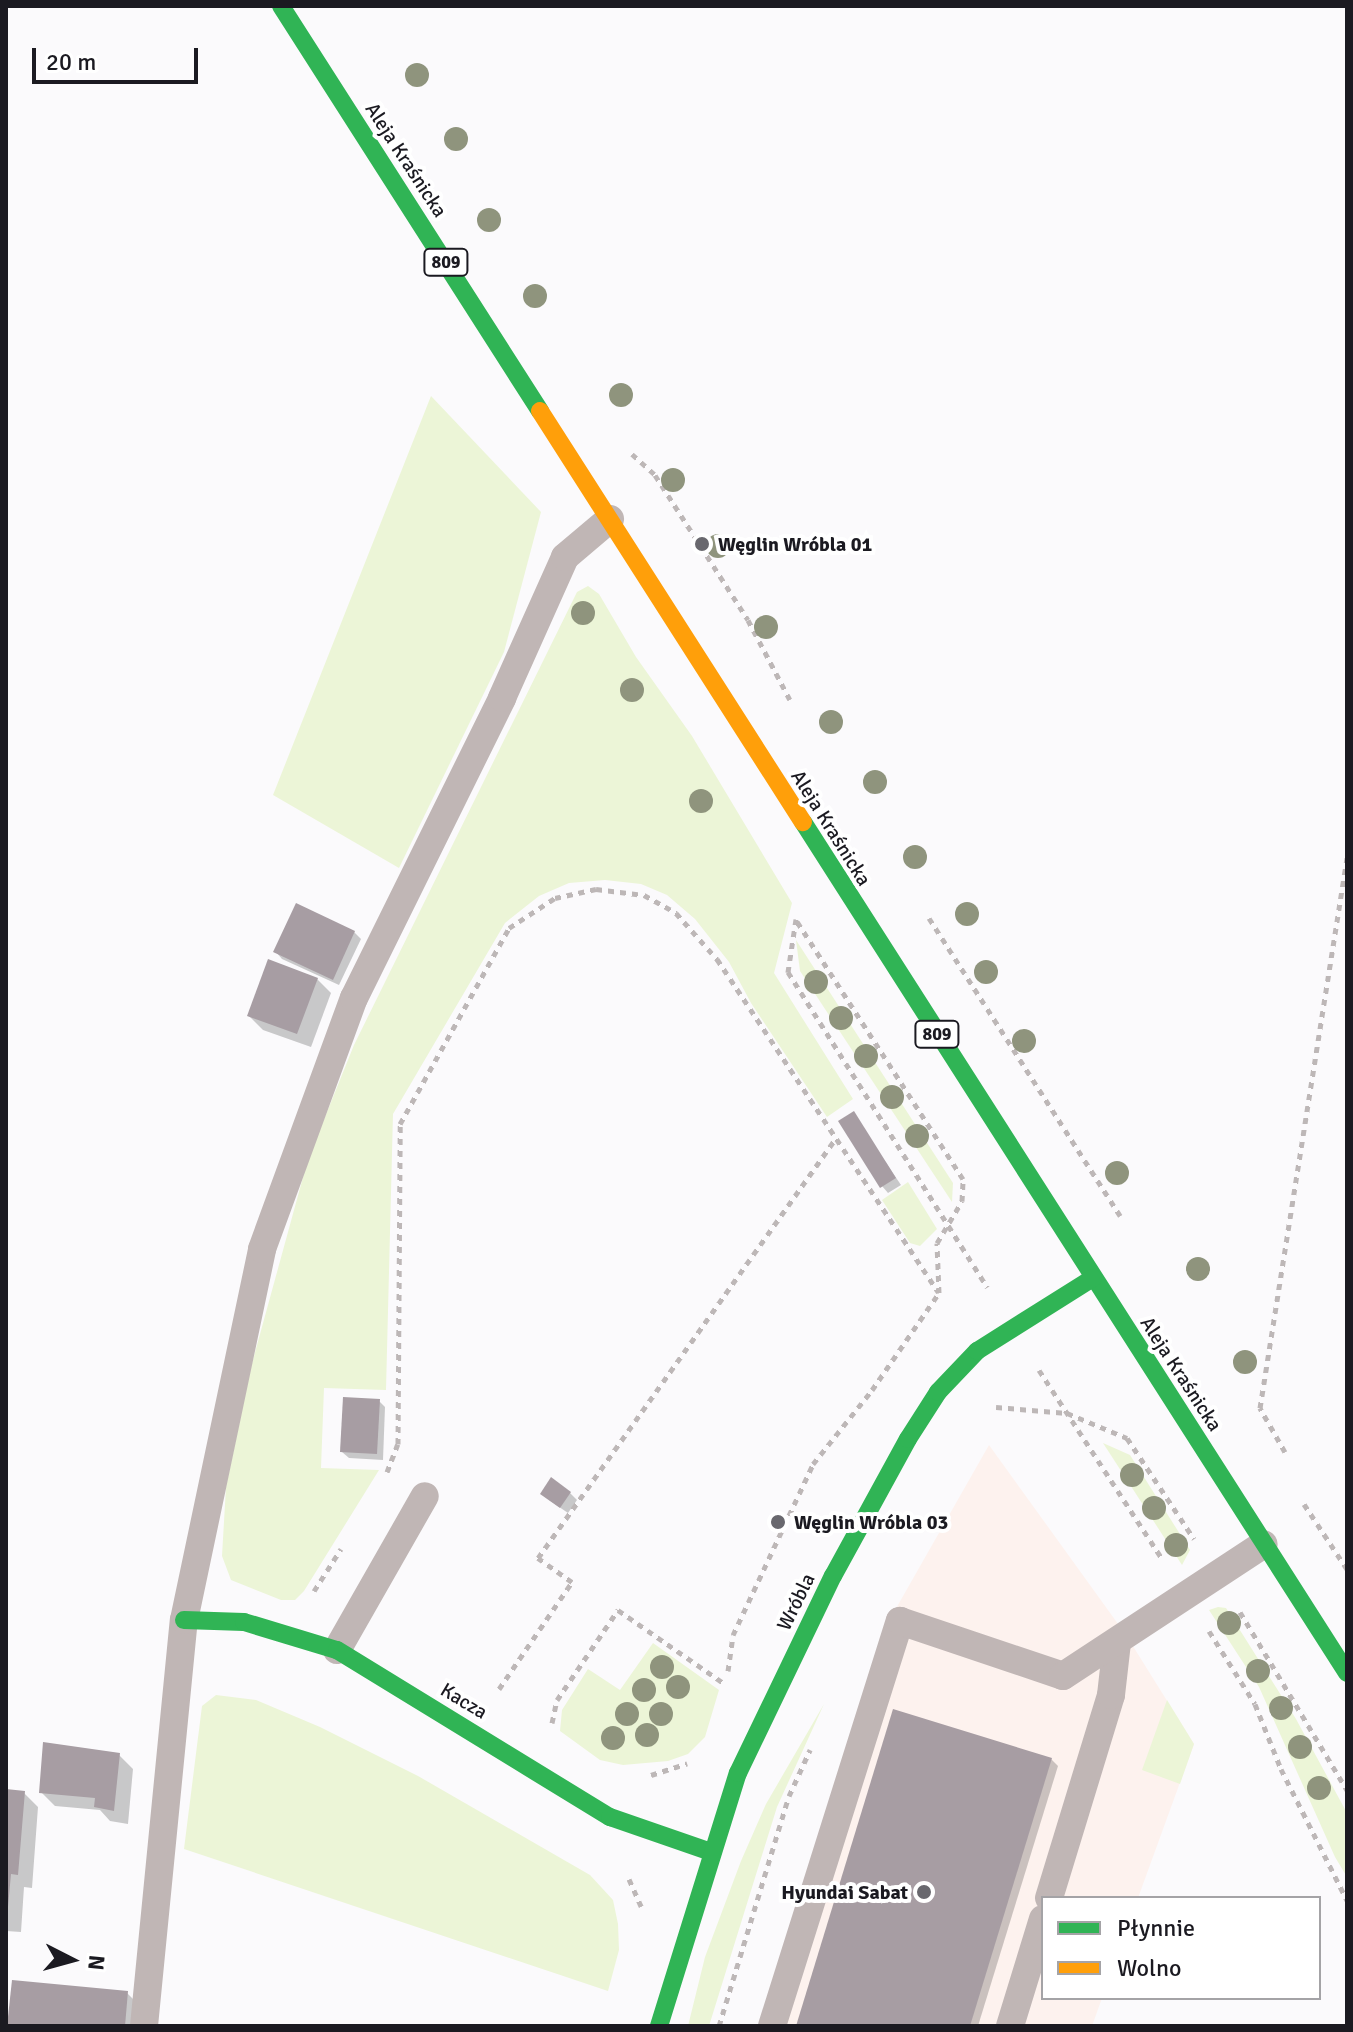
<!DOCTYPE html>
<html>
<head>
<meta charset="utf-8">
<style>
	body { margin:0 }
	#map { position:relative; width:1353px; height:2032px; overflow:hidden; background:#fbfafc; font-family:Signika,sans-serif }
	div>[style] { position:absolute }
	[style*='--x'] { left:calc(var(--x)*1px); top:calc(var(--y)*1px); width:calc(var(--w)*1px); rotate:calc(var(--a)*1deg) }
	.commercial>* { inset:0; background:#fdf2ee }
	.green>* { inset:0; background:#ecf5d7 }
	.shadow>* { inset:0; background:#0003 }
	.building>* { inset:0; background:#a79da3 }
	.path>* { height:5px; margin-top:-2.5px; transform-origin:0; background:repeating-linear-gradient(90deg,#bdb7b7 0 6px,transparent 0 12px) }
	.lane>* { height:28px; margin:-14px; padding:0 14px; transform-origin:14px; border-radius:14px; background:#c0b6b5 }
	.fast>* { height:18px; margin:-9px; padding:0 9px; transform-origin:9px; border-radius:9px; background:#30b455 }
	.slow>* { height:18px; margin:-9px; padding:0 9px; transform-origin:9px; border-radius:9px; background:#ff9f0a }
	.trees>* { width:24px; height:24px; margin:-12px; border-radius:50%; background:#8f947d }
	.dots>* { width:22px; height:22px; translate:-50% -50%; box-sizing:border-box; border:4px solid #fff; border-radius:50% }
	span { translate:-50% -50%; white-space:nowrap; text-align:center; line-height:1.15; -webkit-text-stroke:8px #fff; paint-order:stroke }
	.shield-label span { padding:2px 6px; background:#fff; border:2px solid; border-radius:6px; -webkit-text-stroke-width:0 }
	.shield-label { font-size:18px; color:#1b1a21; font-weight:700 }
	.street-label { font-size:20px; color:#1b1a21 }
	.poi-label { font-size:20px; color:#1b1a21; font-weight:700 }
	.left { translate:0 -50%; text-align:left }
	.right { translate:-100% -50%; text-align:right }
	.frame { position:absolute; inset:0; border:8px solid #1b1a21; pointer-events:none }
	.legend { position:absolute; left:1041px; top:1896px; width:280px; height:104px; box-sizing:border-box; background:#fff; border:2px solid #a4a3a6; margin:0; padding:10px 14px; list-style:none; font-size:24px; color:#1b1a21 }
	.legend li { display:flex; align-items:center; gap:16px; height:40px }
	.legend b { width:40px; border:2px solid #a4a3a6 }
	.north { position:absolute; left:32px; top:1920px; width:80px; height:80px; -webkit-text-stroke:6px #fff; paint-order:stroke; rotate:96deg; font-size:22px; font-weight:700; line-height:32px; text-align:center; color:#1b1a21 }
	.north::after { content:''; display:block; margin:auto; width:28px; height:36px; background:#1b1a21; clip-path:polygon(50% 0,100% 100%,50% 72%,0 100%) }
	.scale { position:absolute; left:32px; top:48px; width:166px; height:36px; box-sizing:border-box; border:4px solid #1b1a21; border-top:0; padding-left:10px; font-size:24px; line-height:28px; white-space:nowrap; color:#1b1a21; -webkit-text-stroke:6px #fff; paint-order:stroke }
</style>
</head>
<body>
<div id="map">
	<div class="commercial">
		<i style="clip-path:polygon(989px 1445px,1126px 1635px,1194px 1744px,1138px 1898px,1043px 1898px,1043px 1998px,1102px 1998px,1092px 2026px,759px 2026px,890px 1619px)"></i>
	</div>
	<div class="green">
		<i style="clip-path:polygon(431px 396px,541px 512px,504px 652px,399px 868px,273px 795px)"></i>
		<i style="clip-path:polygon(588px 586px,599px 594px,636px 657px,692px 736px,792px 903px,774px 973px,853px 1099px,827px 1117px,751px 1003px,729px 962px,695px 919px,667px 895px,641px 884px,605px 880px,569px 883px,539px 896px,505px 923px,393px 1114px,386px 1390px,324px 1388px,321px 1468px,379px 1470px,304px 1591px,295px 1600px,281px 1600px,231px 1580px,222px 1556px,226px 1487px,251px 1367px,308px 1159px,354px 1045px,419px 913px,577px 592px)"></i>
		<i style="clip-path:polygon(796px 940px,953px 1183px,952px 1202px,800px 971px)"></i>
		<i style="clip-path:polygon(908px 1182px,937px 1229px,920px 1246px,910px 1243px,882px 1200px)"></i>
		<i style="clip-path:polygon(1103px 1443px,1130px 1455px,1190px 1550px,1182px 1565px)"></i>
		<i style="clip-path:polygon(1218px 1607px,1226px 1608px,1296px 1719px,1347px 1813px,1347px 1877px,1335px 1857px,1259px 1687px,1209px 1610px)"></i>
		<i style="clip-path:polygon(653px 1643px,719px 1690px,705px 1737px,688px 1754px,668px 1761px,623px 1765px,600px 1760px,560px 1731px,562px 1710px,588px 1669px,620px 1690px)"></i>
		<i style="clip-path:polygon(216px 1695px,256px 1700px,320px 1727px,418px 1776px,590px 1875px,613px 1900px,618px 1924px,619px 1950px,608px 1991px,184px 1849px,202px 1706px)"></i>
		<i style="clip-path:polygon(1167px 1700px,1194px 1744px,1180px 1784px,1142px 1770px)"></i>
		<i style="clip-path:polygon(824px 1704px,777px 1807px,709px 2026px,688px 2026px,705px 1957px,741px 1861px,766px 1804px)"></i>
	</div>
	<div class="shadow">
		<i style="clip-path:polygon(354px 932px,361px 939px,339px 985px,282px 959px,276px 952px)"></i>
		<i style="clip-path:polygon(317px 979px,331px 993px,311px 1047px,263px 1030px,249px 1016px)"></i>
		<i style="clip-path:polygon(853px 1114px,901px 1185px,888px 1193px,882px 1186px)"></i>
		<i style="clip-path:polygon(379px 1401px,385px 1407px,383px 1460px,349px 1458px,342px 1452px)"></i>
		<i style="clip-path:polygon(570px 1493px,577px 1500px,568px 1513px,549px 1500px)"></i>
		<i style="clip-path:polygon(119px 1755px,133px 1769px,128px 1824px,110px 1821px,100px 1810px,55px 1806px,41px 1792px)"></i>
		<i style="clip-path:polygon(1051px 1759px,1058px 1766px,978px 2026px,798px 2026px)"></i>
		<i style="clip-path:polygon(6px 1791px,24px 1793px,38px 1807px,32px 1888px,24px 1887px,21px 1932px,6px 1931px)"></i>
		<i style="clip-path:polygon(127px 1993px,141px 2007px,139px 2026px,10px 2026px)"></i>
	</div>
	<div class="building">
		<i style="clip-path:polygon(296px 903px,355px 931px,333px 980px,273px 952px)"></i>
		<i style="clip-path:polygon(268px 959px,318px 978px,297px 1034px,247px 1016px)"></i>
		<i style="clip-path:polygon(854px 1111px,896px 1178px,880px 1188px,838px 1121px)"></i>
		<i style="clip-path:polygon(343px 1397px,380px 1399px,377px 1454px,340px 1452px)"></i>
		<i style="clip-path:polygon(551px 1477px,571px 1492px,560px 1508px,540px 1494px)"></i>
		<i style="clip-path:polygon(893px 1709px,1052px 1758px,970px 2026px,796px 2026px)"></i>
		<i style="clip-path:polygon(43px 1742px,120px 1753px,114px 1811px,94px 1807px,95px 1798px,39px 1793px)"></i>
		<i style="clip-path:polygon(6px 1789px,25px 1791px,18px 1875px,11px 1874px,8px 1907px)"></i>
		<i style="clip-path:polygon(12px 1980px,128px 1991px,125px 2026px,7px 2026px)"></i>
	</div>
	<div class="path">
		<i style="--x:632;--y:454;--w:31;--a:42"></i>
		<i style="--x:655;--y:475;--w:172;--a:57.3"></i>
		<i style="--x:748;--y:620;--w:90;--a:62.3"></i>
		<i style="--x:929;--y:918;--w:354;--a:57.3"></i>
		<i style="--x:796;--y:919;--w:54;--a:98.6"></i>
		<i style="--x:788;--y:972;--w:373;--a:57.7"></i>
		<i style="--x:1039;--y:1370;--w:225;--a:56.9"></i>
		<i style="--x:996;--y:1407;--w:71;--a:4.8"></i>
		<i style="--x:1067;--y:1413;--w:65;--a:22.6"></i>
		<i style="--x:1127;--y:1438;--w:121;--a:56.4"></i>
		<i style="--x:1285;--y:1452;--w:51;--a:-119.6"></i>
		<i style="--x:1260;--y:1408;--w:557;--a:-81.01"></i>
		<i style="--x:387;--y:1472;--w:30;--a:-69"></i>
		<i style="--x:398;--y:1444;--w:320;--a:-89.6"></i>
		<i style="--x:400;--y:1124;--w:224;--a:-60.9"></i>
		<i style="--x:509;--y:928;--w:55;--a:-33.1"></i>
		<i style="--x:555;--y:898;--w:42;--a:-12.4"></i>
		<i style="--x:596;--y:889;--w:48;--a:7.1"></i>
		<i style="--x:644;--y:895;--w:37;--a:29"></i>
		<i style="--x:676;--y:913;--w:62;--a:48.3"></i>
		<i style="--x:717;--y:959;--w:400;--a:56.4"></i>
		<i style="--x:1304;--y:1504;--w:78;--a:56.5"></i>
		<i style="--x:314;--y:1591;--w:50;--a:-57.3"></i>
		<i style="--x:1240;--y:1612;--w:208;--a:59"></i>
		<i style="--x:1209;--y:1631;--w:86;--a:57.8"></i>
		<i style="--x:1255;--y:1704;--w:70;--a:68.2"></i>
		<i style="--x:1281;--y:1769;--w:147;--a:63.3"></i>
		<i style="--x:728;--y:1671;--w:36;--a:-82"></i>
		<i style="--x:733;--y:1635;--w:189;--a:-64.9"></i>
		<i style="--x:813;--y:1464;--w:95;--a:-51.4"></i>
		<i style="--x:872;--y:1390;--w:118;--a:-55.4"></i>
		<i style="--x:939;--y:1293;--w:50;--a:-92.3"></i>
		<i style="--x:937;--y:1243;--w:49;--a:-59.2"></i>
		<i style="--x:962;--y:1201;--w:22;--a:-87"></i>
		<i style="--x:963;--y:1179;--w:308;--a:-122.8"></i>
		<i style="--x:499;--y:1689;--w:130;--a:-55.7"></i>
		<i style="--x:572;--y:1582;--w:42;--a:-144.8"></i>
		<i style="--x:538;--y:1558;--w:515;--a:-54.64"></i>
		<i style="--x:552;--y:1723;--w:24;--a:-78"></i>
		<i style="--x:557;--y:1700;--w:109;--a:-55.9"></i>
		<i style="--x:618;--y:1610;--w:130;--a:34.7"></i>
		<i style="--x:651;--y:1775;--w:38;--a:-18"></i>
		<i style="--x:629;--y:1879;--w:30;--a:66"></i>
		<i style="--x:719;--y:2026;--w:240;--a:-73.1"></i>
		<i style="--x:789;--y:1796;--w:51;--a:-65.5"></i>
	</div>
	<div class="lane">
		<i style="--x:337;--y:1650;--w:177;--a:-60.3"></i>
		<i style="--x:1049;--y:1898;--w:212;--a:-73"></i>
		<i style="--x:1111;--y:1695;--w:53;--a:-83.5"></i>
		<i style="--x:144;--y:2026;--w:408;--a:-84.4"></i>
		<i style="--x:184;--y:1620;--w:379;--a:-78.1"></i>
		<i style="--x:262;--y:1249;--w:267;--a:-69.9"></i>
		<i style="--x:354;--y:998;--w:335;--a:-63.7"></i>
		<i style="--x:502;--y:698;--w:154;--a:-65.9"></i>
		<i style="--x:565;--y:557;--w:59;--a:-40.2"></i>
		<i style="--x:772;--y:2026;--w:425;--a:-72.5"></i>
		<i style="--x:900;--y:1621;--w:172;--a:18.6"></i>
		<i style="--x:1063;--y:1676;--w:240;--a:-33.3"></i>
		<i style="--x:1010;--y:2026;--w:112;--a:-72.9"></i>
	</div>
	<div class="fast">
		<i style="--x:281;--y:6;--w:481;--a:57.4"></i>
		<i style="--x:803;--y:822;--w:1010;--a:57.41"></i>
		<i style="--x:184;--y:1620;--w:60;--a:1.9"></i>
		<i style="--x:244;--y:1622;--w:97;--a:16.8"></i>
		<i style="--x:337;--y:1650;--w:320;--a:31.5"></i>
		<i style="--x:610;--y:1817;--w:107;--a:19.1"></i>
		<i style="--x:659;--y:2026;--w:265;--a:-72.7"></i>
		<i style="--x:738;--y:1773;--w:219;--a:-64.3"></i>
		<i style="--x:833;--y:1576;--w:156;--a:-61.3"></i>
		<i style="--x:908;--y:1439;--w:56;--a:-57.4"></i>
		<i style="--x:938;--y:1392;--w:57;--a:-46.4"></i>
		<i style="--x:977;--y:1351;--w:137;--a:-32.2"></i>
	</div>
	<div class="slow">
		<i style="--x:540;--y:411;--w:488;--a:57.4"></i>
	</div>
	<div class="trees">
		<i style="left:417px;top:75px"></i>
		<i style="left:456px;top:139px"></i>
		<i style="left:489px;top:220px"></i>
		<i style="left:535px;top:296px"></i>
		<i style="left:621px;top:395px"></i>
		<i style="left:673px;top:480px"></i>
		<i style="left:718px;top:546px"></i>
		<i style="left:583px;top:613px"></i>
		<i style="left:766px;top:627px"></i>
		<i style="left:632px;top:690px"></i>
		<i style="left:831px;top:722px"></i>
		<i style="left:875px;top:782px"></i>
		<i style="left:701px;top:801px"></i>
		<i style="left:915px;top:857px"></i>
		<i style="left:967px;top:914px"></i>
		<i style="left:986px;top:972px"></i>
		<i style="left:816px;top:982px"></i>
		<i style="left:841px;top:1018px"></i>
		<i style="left:1024px;top:1041px"></i>
		<i style="left:866px;top:1056px"></i>
		<i style="left:892px;top:1097px"></i>
		<i style="left:917px;top:1136px"></i>
		<i style="left:1117px;top:1173px"></i>
		<i style="left:1198px;top:1269px"></i>
		<i style="left:1245px;top:1362px"></i>
		<i style="left:1132px;top:1475px"></i>
		<i style="left:1154px;top:1508px"></i>
		<i style="left:1176px;top:1545px"></i>
		<i style="left:1229px;top:1623px"></i>
		<i style="left:662px;top:1667px"></i>
		<i style="left:1258px;top:1671px"></i>
		<i style="left:678px;top:1687px"></i>
		<i style="left:644px;top:1690px"></i>
		<i style="left:1281px;top:1708px"></i>
		<i style="left:627px;top:1714px"></i>
		<i style="left:661px;top:1714px"></i>
		<i style="left:647px;top:1735px"></i>
		<i style="left:613px;top:1738px"></i>
		<i style="left:1300px;top:1747px"></i>
		<i style="left:1319px;top:1788px"></i>
	</div>
	<div class="dots">
		<i style="left:702px;top:544px;background:#69686e"></i>
		<i style="left:778px;top:1522px;background:#69686e"></i>
		<i style="left:924px;top:1892px;background:#69686e"></i>
	</div>
	<div class="shield-label">
		<span style="left:446px;top:262px">809</span>
		<span style="left:937px;top:1034px">809</span>
	</div>
	<div class="street-label">
		<span style="left:406px;top:160px;rotate:57deg">Aleja Kraśnicka</span>
		<span style="left:831px;top:828px;rotate:58deg">Aleja Kraśnicka</span>
		<span style="left:1181px;top:1374px;rotate:57deg">Aleja Kraśnicka</span>
		<span style="left:796px;top:1602px;rotate:-64deg">Wróbla</span>
		<span style="left:464px;top:1701px;rotate:31deg">Kacza</span>
	</div>
	<div class="poi-label">
		<span class="left" style="left:718px;top:544px">Węglin Wróbla 01</span>
		<span class="left" style="left:794px;top:1522px">Węglin Wróbla 03</span>
		<span class="right" style="left:908px;top:1892px">Hyundai Sabat</span>
	</div>
	<div class="frame"></div>
	<ul class="legend">
	<li><b style="height:10px;background:#30b455"></b>Płynnie</li>
	<li><b style="height:10px;background:#ff9f0a"></b>Wolno</li>
	</ul>
	<div class="north">N</div>
	<div class="scale">20 m</div>
</div>
</body>
</html>
